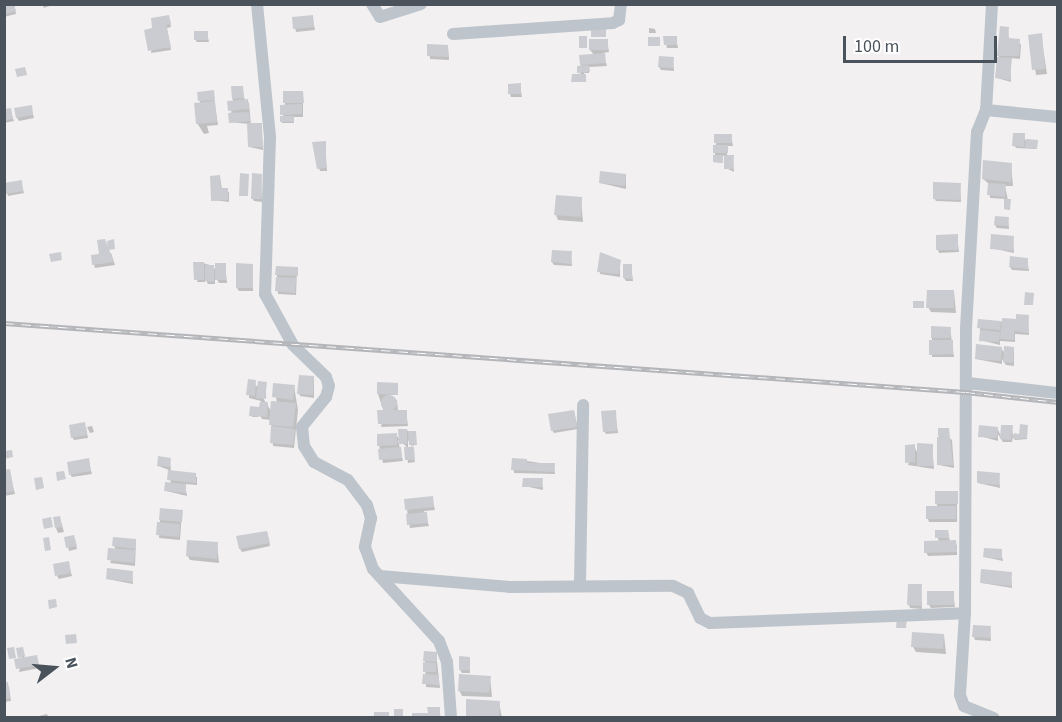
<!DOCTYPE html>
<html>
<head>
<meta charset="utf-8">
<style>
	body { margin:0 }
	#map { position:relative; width:1062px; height:722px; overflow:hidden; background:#f2f0f0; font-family:"Source Sans 3",sans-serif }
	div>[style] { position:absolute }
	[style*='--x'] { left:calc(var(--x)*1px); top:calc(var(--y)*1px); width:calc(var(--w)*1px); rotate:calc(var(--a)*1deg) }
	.shadow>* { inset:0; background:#0003 }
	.building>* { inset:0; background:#cbccd1 }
	.round { border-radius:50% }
	.minor>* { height:12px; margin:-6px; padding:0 6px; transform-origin:6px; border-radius:6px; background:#bdc4cb }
	.rail>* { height:5px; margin-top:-2.5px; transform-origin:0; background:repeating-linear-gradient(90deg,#fff 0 9px,#b3b5b9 0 18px); box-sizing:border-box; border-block:2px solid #b3b5b9 }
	span { translate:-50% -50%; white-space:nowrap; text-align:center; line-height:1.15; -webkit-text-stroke:4.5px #fff; paint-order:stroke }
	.frame { position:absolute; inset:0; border:6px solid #4a535b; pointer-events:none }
	.north { position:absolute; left:24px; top:638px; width:60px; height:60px; -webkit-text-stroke:4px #fff; paint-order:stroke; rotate:74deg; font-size:16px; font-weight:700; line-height:24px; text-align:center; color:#4a535b }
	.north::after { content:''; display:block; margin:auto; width:21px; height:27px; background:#4a535b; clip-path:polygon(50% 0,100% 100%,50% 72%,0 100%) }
	.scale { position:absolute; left:843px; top:36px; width:154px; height:27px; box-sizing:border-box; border:3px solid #4a535b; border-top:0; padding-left:8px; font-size:18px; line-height:21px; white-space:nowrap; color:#4a535b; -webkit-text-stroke:4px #fff; paint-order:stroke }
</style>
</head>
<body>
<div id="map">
	<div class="shadow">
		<i style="clip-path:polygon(4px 4px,14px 4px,16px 14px,4px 17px)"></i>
		<i style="clip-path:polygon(42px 4px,55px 4px,44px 8px)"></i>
		<i style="clip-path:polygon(312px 16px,315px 30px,296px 32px,293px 18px)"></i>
		<i style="clip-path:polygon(170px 20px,171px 27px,167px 28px,171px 50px,151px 53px,154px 29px)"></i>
		<i style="clip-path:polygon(649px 28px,655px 29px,656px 33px,649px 33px)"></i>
		<i style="clip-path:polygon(1001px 28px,1008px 29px,1009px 40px,1021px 44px,1020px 59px,1010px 58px,1011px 82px,997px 78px)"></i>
		<i style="clip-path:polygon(207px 33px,209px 42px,197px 42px,195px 39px)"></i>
		<i style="clip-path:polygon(1041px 35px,1047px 74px,1036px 75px,1030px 36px)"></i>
		<i style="clip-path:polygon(665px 38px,676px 38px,678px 48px,667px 48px)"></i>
		<i style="clip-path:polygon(607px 40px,609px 52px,603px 53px,607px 66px,589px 67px,589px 73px,584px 73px,586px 82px,574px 82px,580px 76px,581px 64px,594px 55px,590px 50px)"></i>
		<i style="clip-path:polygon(429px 45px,448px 46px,449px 60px,430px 59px)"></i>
		<i style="clip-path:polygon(673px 59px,674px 71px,661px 70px,659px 67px)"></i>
		<i style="clip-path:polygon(520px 85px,522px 97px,511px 97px,510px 94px)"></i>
		<i style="clip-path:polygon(242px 87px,245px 101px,249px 103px,251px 125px,262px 128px,263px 150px,249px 147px,249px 124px,230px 122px,233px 98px)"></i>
		<i style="clip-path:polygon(213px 92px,218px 125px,207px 126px,209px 133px,204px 134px,197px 123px,200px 101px)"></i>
		<i style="clip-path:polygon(303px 92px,303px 117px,294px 117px,294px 123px,282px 123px,285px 103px)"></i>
		<i style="clip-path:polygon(31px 107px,34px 118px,19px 121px,17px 118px)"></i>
		<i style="clip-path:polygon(10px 110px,14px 121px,4px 123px,4px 111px)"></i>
		<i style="clip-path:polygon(731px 135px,733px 146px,727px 146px,727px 161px,733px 157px,734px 172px,726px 168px,726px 156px,722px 156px,723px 163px,714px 162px,716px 143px)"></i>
		<i style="clip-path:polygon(1024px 135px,1025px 140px,1037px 141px,1037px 149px,1016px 148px,1014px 145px)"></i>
		<i style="clip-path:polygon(325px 142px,327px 171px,320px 171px,319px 168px)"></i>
		<i style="clip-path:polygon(1011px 164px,1013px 186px,1005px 186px,1010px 210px,1005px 209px,1006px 199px,990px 198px,989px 184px,983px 179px)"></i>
		<i style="clip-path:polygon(261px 175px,262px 202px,254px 201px,252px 198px)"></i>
		<i style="clip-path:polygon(626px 175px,626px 189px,600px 183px)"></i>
		<i style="clip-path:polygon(220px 177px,222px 189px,229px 192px,229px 202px,213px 200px)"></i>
		<i style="clip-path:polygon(21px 182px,24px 193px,8px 196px,7px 193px)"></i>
		<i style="clip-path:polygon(960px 185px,961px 202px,936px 201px,934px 198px)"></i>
		<i style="clip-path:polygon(581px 199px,583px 222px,558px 220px,556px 215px)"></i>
		<i style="clip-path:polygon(1008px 218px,1009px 229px,997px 228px,995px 225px)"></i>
		<i style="clip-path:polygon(957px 236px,959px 252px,939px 253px,938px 250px)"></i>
		<i style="clip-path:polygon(1013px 238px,1014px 253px,991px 248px)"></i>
		<i style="clip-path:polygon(111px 253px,115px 265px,95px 268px,92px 256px)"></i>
		<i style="clip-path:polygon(571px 253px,572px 266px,554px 265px,552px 262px)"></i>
		<i style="clip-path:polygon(601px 254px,620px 262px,620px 277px,600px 274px)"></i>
		<i style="clip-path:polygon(1027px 259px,1029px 271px,1012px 270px,1010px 267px)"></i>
		<i style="clip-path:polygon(203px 263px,213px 266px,217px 273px,225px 265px,227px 283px,219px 283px,215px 276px,215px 284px,208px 284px,205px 278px,205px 282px,197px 282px)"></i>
		<i style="clip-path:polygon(252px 265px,253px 291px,239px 291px,237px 288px)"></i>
		<i style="clip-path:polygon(631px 265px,633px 281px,626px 281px,624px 278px)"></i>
		<i style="clip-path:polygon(297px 269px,296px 295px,278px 294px,277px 275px)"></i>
		<i style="clip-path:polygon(954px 292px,956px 313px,931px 312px,928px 307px)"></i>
		<i style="clip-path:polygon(1028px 317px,1029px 335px,1015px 334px,1015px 342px,1000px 341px,1000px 345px,980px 340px,980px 321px,1002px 322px)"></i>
		<i style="clip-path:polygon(950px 328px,954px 357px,932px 357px,932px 337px)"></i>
		<i style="clip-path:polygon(1001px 348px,1005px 354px,1014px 349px,1014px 366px,1006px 365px,1002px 359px,1002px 364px,976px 359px)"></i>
		<i style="clip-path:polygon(314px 378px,314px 398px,300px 396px,299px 393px)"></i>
		<i style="clip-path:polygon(249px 380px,258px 387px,259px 382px,266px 383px,266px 399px,260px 393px,271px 411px,272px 403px,277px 403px,274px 384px,294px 386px,298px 410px,294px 448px,273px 446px,271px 420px,262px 419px,258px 412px,258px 417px,252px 417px,252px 408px,260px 413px,261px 401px,249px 398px)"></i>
		<i style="clip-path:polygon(398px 385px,398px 395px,390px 395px,390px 400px,397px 400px,398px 411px,406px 411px,408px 426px,381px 427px,384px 412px,378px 394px)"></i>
		<i style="clip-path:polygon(574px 411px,578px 429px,554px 433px,552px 430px)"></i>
		<i style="clip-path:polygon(615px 412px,618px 433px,606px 434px,604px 431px)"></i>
		<i style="clip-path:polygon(92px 426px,94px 432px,90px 433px,87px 427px)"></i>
		<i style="clip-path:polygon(86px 427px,88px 438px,74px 440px,72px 437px)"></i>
		<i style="clip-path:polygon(1012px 427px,1013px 435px,1021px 435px,1027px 426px,1027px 439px,1015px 440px,1013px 436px,1012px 442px,1003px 442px,998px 434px,998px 441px,980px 436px,997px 428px,1001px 436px)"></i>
		<i style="clip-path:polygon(939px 429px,952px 440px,954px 468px,939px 465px)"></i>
		<i style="clip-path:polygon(evenodd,406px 430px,416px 434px,416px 445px,411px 446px,415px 462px,408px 463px,406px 446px,398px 440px,403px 461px,383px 463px,379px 445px,396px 434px,400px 441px,406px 430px,408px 440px,413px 448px,408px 449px,408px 440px)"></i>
		<i style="clip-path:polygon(932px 445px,934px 469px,908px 465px,914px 446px,918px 454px)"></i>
		<i style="clip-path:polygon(170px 459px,171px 472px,197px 477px,197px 485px,185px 484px,187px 496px,166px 491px,171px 484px,169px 470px,158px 466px)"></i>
		<i style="clip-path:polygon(513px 459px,554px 465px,555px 474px,514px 473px)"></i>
		<i style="clip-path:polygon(88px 460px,92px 474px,72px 477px,70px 474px)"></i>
		<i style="clip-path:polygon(9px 471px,15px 494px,4px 496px,4px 472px)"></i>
		<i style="clip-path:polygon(999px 475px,1000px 488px,978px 483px)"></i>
		<i style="clip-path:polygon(542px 480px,543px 490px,524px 486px)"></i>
		<i style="clip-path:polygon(957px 493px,957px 522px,929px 522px,928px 519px,938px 507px,936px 503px)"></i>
		<i style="clip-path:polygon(432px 497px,435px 510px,424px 511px,429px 526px,410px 528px,407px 510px)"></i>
		<i style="clip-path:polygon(182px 512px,180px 540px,159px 538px,160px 520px)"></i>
		<i style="clip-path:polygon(60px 518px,64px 532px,58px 533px,56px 528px)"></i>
		<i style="clip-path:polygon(936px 531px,948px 531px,950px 542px,957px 545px,957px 555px,928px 556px,926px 552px,939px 542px)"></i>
		<i style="clip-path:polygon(267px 532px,270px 546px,242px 552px,240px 549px)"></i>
		<i style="clip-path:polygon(74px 537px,77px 549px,69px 551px,66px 538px)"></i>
		<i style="clip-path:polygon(136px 540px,135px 566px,110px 563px,116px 550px,114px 546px)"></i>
		<i style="clip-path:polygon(217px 544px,219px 563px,190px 560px,187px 555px)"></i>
		<i style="clip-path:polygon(1001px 551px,1003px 561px,984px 557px)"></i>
		<i style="clip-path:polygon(68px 562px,72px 576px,59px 579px,57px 576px)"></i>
		<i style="clip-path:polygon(132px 572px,133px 584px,107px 579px)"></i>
		<i style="clip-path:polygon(1011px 573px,1012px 588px,982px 583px)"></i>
		<i style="clip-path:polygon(921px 586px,922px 609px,910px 608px,909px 605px)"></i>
		<i style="clip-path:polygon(953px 592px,955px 607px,931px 608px,929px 605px)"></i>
		<i style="clip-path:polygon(990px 628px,991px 641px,975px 640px,974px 637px)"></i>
		<i style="clip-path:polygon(944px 635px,946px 654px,916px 652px,913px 647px)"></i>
		<i style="clip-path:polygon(23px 650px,25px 659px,36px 657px,40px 668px,19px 672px)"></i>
		<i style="clip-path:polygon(436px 653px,440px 688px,426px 687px,425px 660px)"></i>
		<i style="clip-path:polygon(469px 658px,470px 673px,462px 673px,460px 670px)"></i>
		<i style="clip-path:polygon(490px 677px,492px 697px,462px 696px,459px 690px)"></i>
		<i style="clip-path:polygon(4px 684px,9px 687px,11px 701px,4px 702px)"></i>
		<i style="clip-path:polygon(468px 700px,499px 702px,502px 718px,467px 718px)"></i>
		<i style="clip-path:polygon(439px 709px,441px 718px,413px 718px,413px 715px,429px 715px)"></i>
		<i style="clip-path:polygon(47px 714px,49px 718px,40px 718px,39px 716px)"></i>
	</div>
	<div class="building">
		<i style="clip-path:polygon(4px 4px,14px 4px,16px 11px,4px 14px)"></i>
		<i style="clip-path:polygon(169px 15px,171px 24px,166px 25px,171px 47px,148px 51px,144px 30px,152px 28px,151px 18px)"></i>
		<i style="clip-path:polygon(313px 15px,314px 27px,293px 29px,292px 17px)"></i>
		<i style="clip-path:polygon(1000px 26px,1009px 27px,1008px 38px,1020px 39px,1019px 56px,997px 56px)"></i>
		<i style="clip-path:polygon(591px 29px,606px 29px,606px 37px,591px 37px)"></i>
		<i style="clip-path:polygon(194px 31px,208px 31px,208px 40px,194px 40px)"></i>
		<i style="clip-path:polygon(1042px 33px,1045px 69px,1032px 70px,1028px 35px)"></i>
		<i style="clip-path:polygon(579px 36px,587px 36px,587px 48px,579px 48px)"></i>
		<i style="clip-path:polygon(663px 36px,677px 36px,677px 45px,664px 45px)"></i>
		<i style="clip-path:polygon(648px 37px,660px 37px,660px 46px,648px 46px)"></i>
		<i style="clip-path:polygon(589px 39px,608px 39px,608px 50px,589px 50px)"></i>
		<i style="clip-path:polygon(427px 44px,448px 45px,448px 57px,427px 56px)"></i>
		<i style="clip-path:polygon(605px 53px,606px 63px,580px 65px,579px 55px)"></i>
		<i style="clip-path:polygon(659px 56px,674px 57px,673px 68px,658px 67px)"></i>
		<i style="clip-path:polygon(997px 57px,1012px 58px,1010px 80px,995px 78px)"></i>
		<i style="clip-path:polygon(589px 65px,590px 72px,577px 73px,577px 66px)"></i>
		<i style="clip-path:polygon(25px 67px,27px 75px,17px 77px,15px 69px)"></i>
		<i style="clip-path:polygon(572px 74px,586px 74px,586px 82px,571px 82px)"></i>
		<i style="clip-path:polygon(521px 83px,521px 94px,508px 94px,508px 84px)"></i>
		<i style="clip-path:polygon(231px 86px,243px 86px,244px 98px,232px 99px)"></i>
		<i style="clip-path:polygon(214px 90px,215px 100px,198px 101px,197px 92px)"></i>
		<i style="clip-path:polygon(283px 91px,303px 91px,304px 103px,283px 103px)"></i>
		<i style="clip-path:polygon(248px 99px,249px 109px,228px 111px,227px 101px)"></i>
		<i style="clip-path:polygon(215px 101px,217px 122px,196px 124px,194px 103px)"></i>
		<i style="clip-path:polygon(302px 104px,302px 114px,280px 115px,280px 105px)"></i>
		<i style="clip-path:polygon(32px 105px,33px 115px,16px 118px,14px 108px)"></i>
		<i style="clip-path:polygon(11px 108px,13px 119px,4px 120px,4px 109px)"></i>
		<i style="clip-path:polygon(249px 112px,250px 121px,229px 123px,228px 113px)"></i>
		<i style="clip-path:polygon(280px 116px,294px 116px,294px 122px,280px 122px)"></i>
		<i style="clip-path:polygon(247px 123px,262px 123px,262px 147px,248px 147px)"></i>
		<i style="clip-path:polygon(1013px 133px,1025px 133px,1024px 147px,1012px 146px)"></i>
		<i style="clip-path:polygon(714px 134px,732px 134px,732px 143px,714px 143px)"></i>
		<i style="clip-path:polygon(1026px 139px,1038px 140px,1037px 149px,1025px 148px)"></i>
		<i style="clip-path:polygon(326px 141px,326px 168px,317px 169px,312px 142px)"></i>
		<i style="clip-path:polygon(713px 145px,728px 145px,728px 153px,713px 153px)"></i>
		<i style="clip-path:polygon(713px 155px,723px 155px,723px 163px,713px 162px)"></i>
		<i style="clip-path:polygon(724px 155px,734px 155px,733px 169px,724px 169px)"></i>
		<i style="clip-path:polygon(983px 160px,1012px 163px,1011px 182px,982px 179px)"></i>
		<i style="clip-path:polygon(600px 171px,626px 174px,625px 186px,599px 183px)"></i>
		<i style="clip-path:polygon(240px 173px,249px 174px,248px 196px,239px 196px)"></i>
		<i style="clip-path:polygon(252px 173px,262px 174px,261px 199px,251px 199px)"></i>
		<i style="clip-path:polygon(220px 175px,221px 188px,228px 188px,228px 200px,211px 201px,210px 176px)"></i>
		<i style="clip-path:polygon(22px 180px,23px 191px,5px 194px,4px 183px)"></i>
		<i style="clip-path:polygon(933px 182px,961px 183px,960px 200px,933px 199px)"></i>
		<i style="clip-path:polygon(988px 183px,1006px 184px,1005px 197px,987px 195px)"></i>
		<i style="clip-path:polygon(556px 195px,582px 197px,581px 217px,554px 215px)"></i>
		<i style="clip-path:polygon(1004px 199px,1011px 199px,1010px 210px,1004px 209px)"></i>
		<i style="clip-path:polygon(995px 216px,1009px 217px,1008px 226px,994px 225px)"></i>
		<i style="clip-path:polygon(958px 234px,958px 250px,936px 250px,936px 235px)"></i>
		<i style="clip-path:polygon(991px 234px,1014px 236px,1013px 251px,990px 249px)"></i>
		<i style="clip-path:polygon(105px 239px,114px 262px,92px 265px,91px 255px,99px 254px,97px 240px)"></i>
		<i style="clip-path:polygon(114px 239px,115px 249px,108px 250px,107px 241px)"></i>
		<i style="clip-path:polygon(552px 250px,572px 251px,571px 264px,551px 262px)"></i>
		<i style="clip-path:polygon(61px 252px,62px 260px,51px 262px,49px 254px)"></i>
		<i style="clip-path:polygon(600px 252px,621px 260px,619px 274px,597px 272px)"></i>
		<i style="clip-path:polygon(1010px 256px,1028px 258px,1028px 269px,1009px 267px)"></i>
		<i style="clip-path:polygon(193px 262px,204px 262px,204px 280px,194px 280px)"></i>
		<i style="clip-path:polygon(215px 263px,226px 263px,226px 280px,215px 280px)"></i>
		<i style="clip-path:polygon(236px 263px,253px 264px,253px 288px,236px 288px)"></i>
		<i style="clip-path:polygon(623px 264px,632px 264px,632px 279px,623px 278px)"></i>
		<i style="clip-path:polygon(205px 265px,214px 265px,214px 282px,205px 281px)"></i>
		<i style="clip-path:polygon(276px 266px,298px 267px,298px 276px,275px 275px)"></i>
		<i style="clip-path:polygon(276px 277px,296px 278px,295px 293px,275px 291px)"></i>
		<i style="clip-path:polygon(927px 290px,954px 290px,954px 308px,926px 308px)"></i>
		<i style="clip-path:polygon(1025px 292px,1034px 293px,1033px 305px,1024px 305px)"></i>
		<i style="clip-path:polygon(913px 301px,924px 301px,924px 308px,913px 308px)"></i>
		<i style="clip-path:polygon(1016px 314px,1029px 315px,1028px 333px,1014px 331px,1014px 340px,1000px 339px,1002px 318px,1016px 319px)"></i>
		<i style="clip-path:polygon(978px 319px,1001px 321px,1000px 330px,977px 328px)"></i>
		<i style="clip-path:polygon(931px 326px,951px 327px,950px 338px,931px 338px)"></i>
		<i style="clip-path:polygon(980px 330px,1000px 332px,999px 342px,979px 341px)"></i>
		<i style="clip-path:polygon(929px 340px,953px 340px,953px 354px,929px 355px)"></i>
		<i style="clip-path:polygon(976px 344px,1002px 347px,1001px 361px,975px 359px)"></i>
		<i style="clip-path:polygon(1004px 346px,1014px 347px,1013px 363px,1003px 362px)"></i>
		<i style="clip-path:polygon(299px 375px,314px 376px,313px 395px,297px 394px)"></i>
		<i style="clip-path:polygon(248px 379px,256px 380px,255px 396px,246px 395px)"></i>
		<i style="clip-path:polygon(258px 381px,267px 382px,265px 399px,256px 398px)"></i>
		<i style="clip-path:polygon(377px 382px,398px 383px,398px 395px,377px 394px)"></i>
		<i style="clip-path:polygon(273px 383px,295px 385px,293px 400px,272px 397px)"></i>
		<i class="round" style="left:381px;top:395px;width:16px;height:16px"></i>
		<i style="clip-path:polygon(271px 401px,296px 403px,293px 427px,269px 425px)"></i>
		<i style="clip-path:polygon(260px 402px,268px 402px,267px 417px,249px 416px,250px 406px,259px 407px)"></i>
		<i style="clip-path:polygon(377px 410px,407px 410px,407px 424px,378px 424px)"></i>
		<i style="clip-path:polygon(574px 410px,577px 427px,551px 431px,548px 414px)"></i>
		<i style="clip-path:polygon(616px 410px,617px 431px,603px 432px,601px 411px)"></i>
		<i style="clip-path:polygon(85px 422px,87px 435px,71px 438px,69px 425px)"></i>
		<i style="clip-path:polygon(1020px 424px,1028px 425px,1027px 438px,1013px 439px,1014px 433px,1019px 434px)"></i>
		<i style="clip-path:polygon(979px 425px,998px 427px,997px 438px,978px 437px)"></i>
		<i style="clip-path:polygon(1001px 425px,1013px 425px,1011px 440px,1000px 439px)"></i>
		<i style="clip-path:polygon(271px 426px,295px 429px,293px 445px,270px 443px)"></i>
		<i style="clip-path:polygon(938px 428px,949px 428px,953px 465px,937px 465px,937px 437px,946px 437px,938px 436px)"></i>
		<i style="clip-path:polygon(398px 429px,407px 429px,407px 444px,399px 444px)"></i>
		<i style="clip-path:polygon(408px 431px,416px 431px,417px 445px,409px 445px)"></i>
		<i style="clip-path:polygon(397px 433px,397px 445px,377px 446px,377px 434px)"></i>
		<i style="clip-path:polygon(917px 443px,933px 444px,933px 466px,917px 466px)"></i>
		<i style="clip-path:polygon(915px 444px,915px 462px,905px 463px,905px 445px)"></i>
		<i style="clip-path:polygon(401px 447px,402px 458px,379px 460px,378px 449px)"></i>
		<i style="clip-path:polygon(404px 447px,414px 447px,415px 460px,405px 460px)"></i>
		<i style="clip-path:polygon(12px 450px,13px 457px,4px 459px,4px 451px)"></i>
		<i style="clip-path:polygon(158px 456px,171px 458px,170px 467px,157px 466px)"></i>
		<i style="clip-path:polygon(89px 458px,91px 471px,69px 475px,67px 462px)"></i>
		<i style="clip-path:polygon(512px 458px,527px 459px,527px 463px,555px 463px,554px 472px,511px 470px)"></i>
		<i style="clip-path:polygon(10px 469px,14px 491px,4px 493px,4px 470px)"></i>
		<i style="clip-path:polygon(168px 470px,196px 473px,196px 483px,167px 480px)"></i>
		<i style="clip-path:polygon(64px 471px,66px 479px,57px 481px,56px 472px)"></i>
		<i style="clip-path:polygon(977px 471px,1000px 473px,999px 485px,977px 483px)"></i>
		<i style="clip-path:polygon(42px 477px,44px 488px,36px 490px,34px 478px)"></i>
		<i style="clip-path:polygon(523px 478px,543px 478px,542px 487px,522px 487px)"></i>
		<i style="clip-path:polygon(165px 482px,186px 484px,186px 493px,164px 491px)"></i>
		<i style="clip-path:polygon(935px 491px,958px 491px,958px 504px,935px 504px)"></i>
		<i style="clip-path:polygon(433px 496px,434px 507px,405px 510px,404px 499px)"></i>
		<i style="clip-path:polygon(926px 506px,956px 506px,956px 519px,926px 519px)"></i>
		<i style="clip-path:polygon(160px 508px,183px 510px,182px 522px,159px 520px)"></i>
		<i style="clip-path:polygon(427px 512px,428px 523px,407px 525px,406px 514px)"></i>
		<i style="clip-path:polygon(60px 516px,62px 527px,55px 528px,53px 517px)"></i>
		<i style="clip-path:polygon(51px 517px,53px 527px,44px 529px,42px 519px)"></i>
		<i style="clip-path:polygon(157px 522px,180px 524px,179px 537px,156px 535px)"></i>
		<i style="clip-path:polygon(935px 530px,948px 530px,949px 538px,935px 538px)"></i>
		<i style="clip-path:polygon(267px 531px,270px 543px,239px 549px,236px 536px)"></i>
		<i style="clip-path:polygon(74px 535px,77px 546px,66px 548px,64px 537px)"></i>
		<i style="clip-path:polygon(49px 537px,51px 550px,45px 551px,43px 538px)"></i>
		<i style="clip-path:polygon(113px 537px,136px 539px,136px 549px,112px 546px)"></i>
		<i style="clip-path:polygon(187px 540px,218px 542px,217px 559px,186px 556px)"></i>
		<i style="clip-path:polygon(956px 540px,957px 552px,924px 553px,924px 541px)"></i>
		<i style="clip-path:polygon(108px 548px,135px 550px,134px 563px,107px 560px)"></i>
		<i style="clip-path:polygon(984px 548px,1002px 549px,1002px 559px,983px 557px)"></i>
		<i style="clip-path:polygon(69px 561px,71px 573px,55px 576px,53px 564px)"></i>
		<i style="clip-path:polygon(107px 568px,133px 571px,132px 582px,106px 579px)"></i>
		<i style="clip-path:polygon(981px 569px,1012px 572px,1011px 586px,980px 583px)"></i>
		<i style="clip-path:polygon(908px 584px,922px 584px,921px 606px,907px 605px)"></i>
		<i style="clip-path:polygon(927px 591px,954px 591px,954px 605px,927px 605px)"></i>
		<i style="clip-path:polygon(56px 599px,57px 607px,49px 609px,48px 600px)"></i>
		<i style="clip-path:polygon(897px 617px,907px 617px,906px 628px,896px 628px)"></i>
		<i style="clip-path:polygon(973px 625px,991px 626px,990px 638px,972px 637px)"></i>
		<i style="clip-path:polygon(912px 632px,944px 634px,943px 649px,911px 647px)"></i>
		<i style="clip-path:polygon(76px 634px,77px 643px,66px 644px,65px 635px)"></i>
		<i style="clip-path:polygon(14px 647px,16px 658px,9px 659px,7px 648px)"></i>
		<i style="clip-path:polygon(23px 647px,25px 656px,18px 658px,16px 648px)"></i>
		<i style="clip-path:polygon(424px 651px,437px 652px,437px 662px,423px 661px)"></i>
		<i style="clip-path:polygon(37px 655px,39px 665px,16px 669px,14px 659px)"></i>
		<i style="clip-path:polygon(459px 656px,470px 657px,470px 670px,459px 670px)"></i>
		<i style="clip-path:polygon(423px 662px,436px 663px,436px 672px,423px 672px)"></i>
		<i style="clip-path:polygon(423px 674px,439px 675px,439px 685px,422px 684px)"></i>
		<i style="clip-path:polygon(459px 674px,491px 676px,489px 693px,458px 691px)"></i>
		<i style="clip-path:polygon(8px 682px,10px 698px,4px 699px,4px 683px)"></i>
		<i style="clip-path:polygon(466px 699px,500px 701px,499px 717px,466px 717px)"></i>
		<i style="clip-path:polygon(427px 707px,440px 707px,440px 717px,412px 717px,412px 713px,428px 713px)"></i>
		<i style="clip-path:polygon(394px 709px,403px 709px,403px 717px,394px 717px)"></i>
		<i style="clip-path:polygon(374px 712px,389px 712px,389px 717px,374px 717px)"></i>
	</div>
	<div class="minor">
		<i style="--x:257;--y:4;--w:134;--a:84.4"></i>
		<i style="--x:270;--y:137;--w:157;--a:91.8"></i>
		<i style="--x:265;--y:294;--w:58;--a:61.2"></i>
		<i style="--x:293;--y:345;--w:46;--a:44.1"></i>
		<i style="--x:326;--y:377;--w:9;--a:72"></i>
		<i style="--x:329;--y:386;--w:11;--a:105"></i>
		<i style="--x:326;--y:397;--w:38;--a:129"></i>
		<i style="--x:302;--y:427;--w:19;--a:84"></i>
		<i style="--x:304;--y:446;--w:19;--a:58"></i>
		<i style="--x:314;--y:462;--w:38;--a:28"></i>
		<i style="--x:348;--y:480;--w:31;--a:53"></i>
		<i style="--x:367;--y:505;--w:14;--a:73"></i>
		<i style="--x:371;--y:518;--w:30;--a:102"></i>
		<i style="--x:365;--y:547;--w:23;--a:70"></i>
		<i style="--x:373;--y:569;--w:98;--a:47.5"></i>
		<i style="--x:439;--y:641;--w:22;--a:69"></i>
		<i style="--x:447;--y:662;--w:56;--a:85.9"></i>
		<i style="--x:372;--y:4;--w:15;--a:58"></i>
		<i style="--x:380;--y:17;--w:43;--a:-17.6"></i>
		<i style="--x:992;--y:4;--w:106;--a:93.2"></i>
		<i style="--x:986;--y:110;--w:24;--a:112"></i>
		<i style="--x:977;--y:132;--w:198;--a:93.2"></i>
		<i style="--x:966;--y:330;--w:283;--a:90.2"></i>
		<i style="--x:965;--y:613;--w:82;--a:93.5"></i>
		<i style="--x:960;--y:695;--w:12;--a:70"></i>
		<i style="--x:964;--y:706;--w:32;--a:22"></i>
		<i style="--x:453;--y:34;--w:160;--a:-3.9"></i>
		<i style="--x:613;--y:23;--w:7;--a:-27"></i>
		<i style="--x:619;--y:20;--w:16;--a:-83"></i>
		<i style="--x:986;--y:110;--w:72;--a:5.6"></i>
		<i style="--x:967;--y:383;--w:92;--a:6.3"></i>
		<i style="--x:380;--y:576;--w:130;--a:4.8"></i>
		<i style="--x:510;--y:587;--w:163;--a:-0.4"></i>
		<i style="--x:673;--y:586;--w:17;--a:25"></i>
		<i style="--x:688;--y:593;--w:28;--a:64"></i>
		<i style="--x:700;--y:618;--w:11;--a:27"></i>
		<i style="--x:710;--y:623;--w:255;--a:-2.2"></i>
		<i style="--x:580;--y:585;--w:180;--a:-89"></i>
	</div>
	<div class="rail">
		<i style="--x:4;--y:323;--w:964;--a:4.1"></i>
		<i style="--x:966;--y:392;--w:93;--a:6.2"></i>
	</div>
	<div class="frame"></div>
	<div class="north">N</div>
	<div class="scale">100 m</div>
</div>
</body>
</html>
